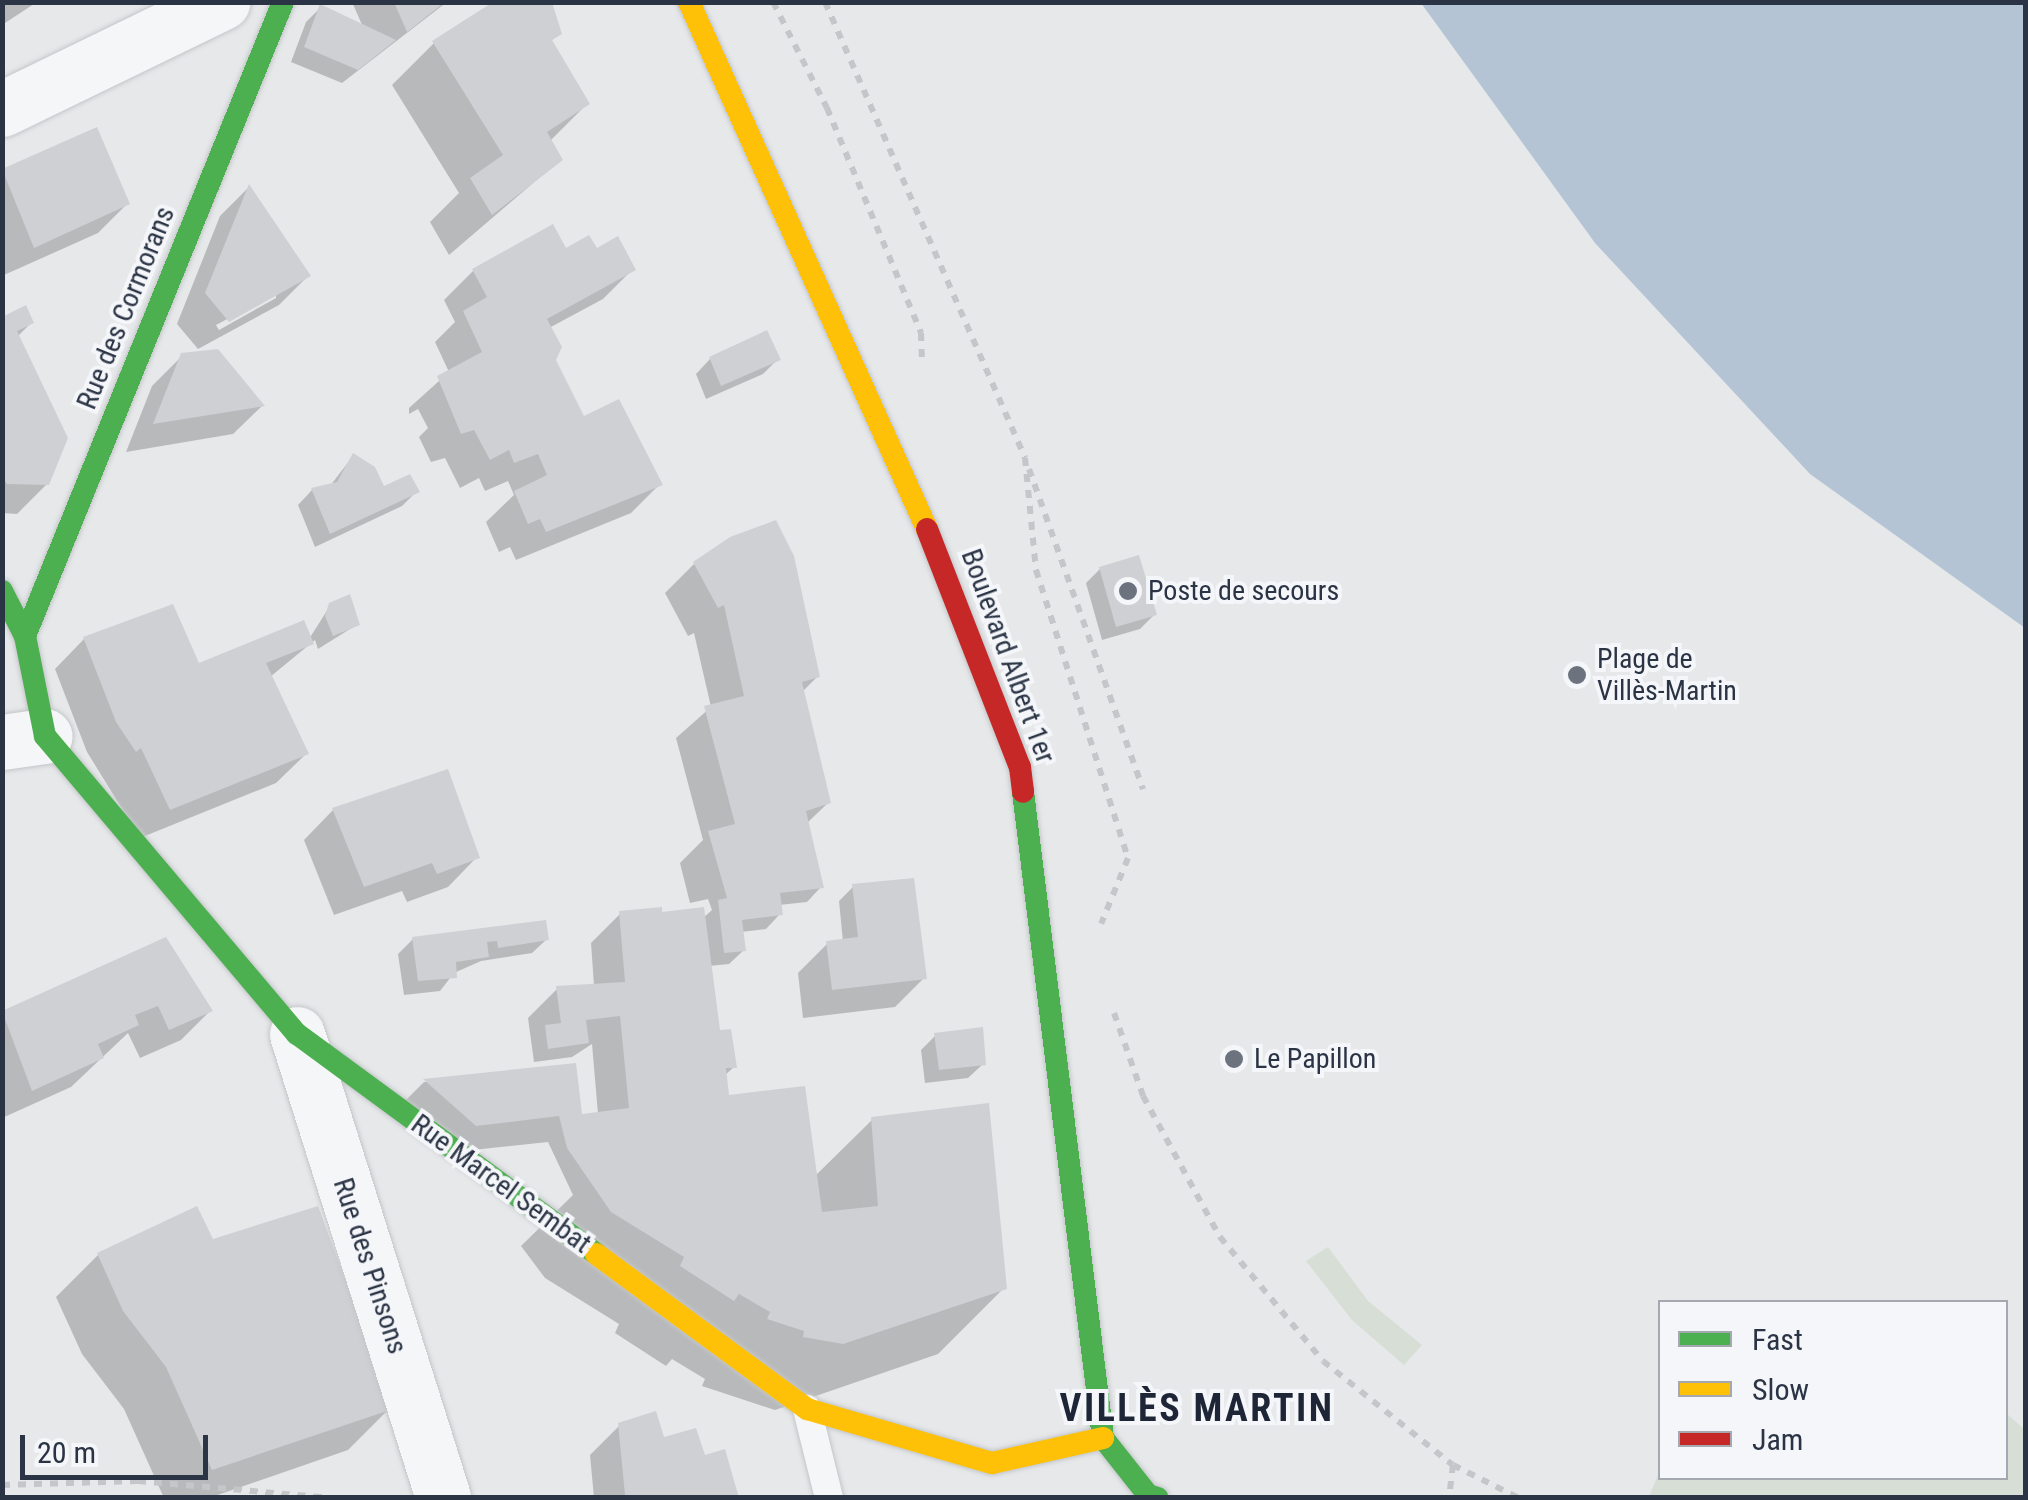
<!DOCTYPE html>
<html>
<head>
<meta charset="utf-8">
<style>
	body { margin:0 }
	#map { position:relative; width:2028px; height:1500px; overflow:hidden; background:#e6e8ea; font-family:"Roboto Condensed",sans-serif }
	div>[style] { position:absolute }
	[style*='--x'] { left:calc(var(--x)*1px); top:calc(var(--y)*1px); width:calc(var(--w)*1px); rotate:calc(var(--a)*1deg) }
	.green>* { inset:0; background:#d6ded6 }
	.water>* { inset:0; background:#b4c4d5 }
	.shadow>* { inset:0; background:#0003 }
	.building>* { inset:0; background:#ced0d3 }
	.path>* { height:6px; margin-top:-3px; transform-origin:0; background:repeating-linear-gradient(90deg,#c5c6ca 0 8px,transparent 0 16px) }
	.roads { filter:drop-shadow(0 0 2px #c4c6c8) drop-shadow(0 0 2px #c4c6c8) }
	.lane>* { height:28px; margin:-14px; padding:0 14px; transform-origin:14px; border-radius:14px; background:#f5f6f7 }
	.street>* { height:55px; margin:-27.5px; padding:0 27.5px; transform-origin:27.5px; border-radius:27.5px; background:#f5f6f7 }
	.fast>* { height:22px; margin:-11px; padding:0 11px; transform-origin:11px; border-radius:11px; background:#4caf50 }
	.slow>* { height:22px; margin:-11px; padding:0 11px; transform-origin:11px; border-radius:11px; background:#ffc107 }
	.jam>* { height:22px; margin:-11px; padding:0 11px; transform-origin:11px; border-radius:11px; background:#c62828 }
	.dots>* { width:28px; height:28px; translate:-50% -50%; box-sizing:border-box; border:5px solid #f4f6f9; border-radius:50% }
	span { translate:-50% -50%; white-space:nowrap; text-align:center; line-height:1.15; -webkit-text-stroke:8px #f4f6f9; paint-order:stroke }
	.street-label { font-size:28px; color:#2b3445 }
	.poi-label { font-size:28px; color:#2b3445 }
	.left { translate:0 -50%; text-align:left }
	.district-label { font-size:38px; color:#1d2536; font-weight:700; letter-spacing:2.5px }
	.frame { position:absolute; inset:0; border:5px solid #2b3445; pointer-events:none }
	.legend { position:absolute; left:1658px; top:1300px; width:350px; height:180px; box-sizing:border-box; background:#f4f6f9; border:2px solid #a4a8b1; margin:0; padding:12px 18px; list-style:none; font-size:30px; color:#2b3445 }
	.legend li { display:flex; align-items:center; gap:20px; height:50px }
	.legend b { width:50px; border:2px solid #a4a8b1 }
	.scale { position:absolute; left:20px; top:1435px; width:188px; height:45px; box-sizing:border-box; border:5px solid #2b3445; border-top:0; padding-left:12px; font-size:30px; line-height:35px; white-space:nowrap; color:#2b3445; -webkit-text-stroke:8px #f4f6f9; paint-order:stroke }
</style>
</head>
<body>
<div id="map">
	<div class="green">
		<i style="clip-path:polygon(1328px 1247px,1368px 1301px,1422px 1345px,1404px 1365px,1352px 1320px,1306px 1261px)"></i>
		<i style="clip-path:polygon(2006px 1413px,2025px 1430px,2025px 1497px,1649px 1497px,1660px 1470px,1660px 1478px,2006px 1478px)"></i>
	</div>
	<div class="water">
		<i style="clip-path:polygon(1421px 3px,2025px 3px,2025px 628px,1810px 474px,1595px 243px)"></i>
	</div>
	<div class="shadow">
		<i style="clip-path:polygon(2px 2px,37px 2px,2px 25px)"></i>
		<i style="clip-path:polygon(352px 2px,447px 2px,342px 83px,291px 62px,306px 22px,321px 7px,363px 27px)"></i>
		<i style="clip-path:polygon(549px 2px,559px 33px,550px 42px,587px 104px,550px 141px,560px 160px,449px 255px,430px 222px,459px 193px,392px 85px,434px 43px)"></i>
		<i style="clip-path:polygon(95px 130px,127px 204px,98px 233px,4px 275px,2px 171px)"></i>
		<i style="clip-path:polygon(evenodd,248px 188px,308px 276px,279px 305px,198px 349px,177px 324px,220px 216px,248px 188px,276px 293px,276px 298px,219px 330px,216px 325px,276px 293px)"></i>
		<i style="clip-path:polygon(565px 251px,596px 251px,633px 269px,603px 299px,549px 328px,553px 360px,582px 420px,660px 484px,631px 513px,516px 560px,510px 547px,499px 552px,486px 522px,514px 495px,508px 481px,485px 491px,479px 478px,460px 488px,445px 458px,431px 462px,419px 437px,428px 428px,418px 409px,409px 414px,409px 408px,449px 372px,435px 342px,455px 322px,444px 300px,473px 271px)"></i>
		<i style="clip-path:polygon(2px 320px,31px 323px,17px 337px,47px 484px,17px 514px,2px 513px)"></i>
		<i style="clip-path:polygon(182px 356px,262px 406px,233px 434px,126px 452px,152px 386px)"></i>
		<i style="clip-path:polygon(710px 359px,778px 359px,763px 374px,706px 399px,696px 374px)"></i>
		<i style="clip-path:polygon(353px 456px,382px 489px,417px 491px,402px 506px,315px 547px,298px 505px,312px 490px,330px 486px)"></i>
		<i style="clip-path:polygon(694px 564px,818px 676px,802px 692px,828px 803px,806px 824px,821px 887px,807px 902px,779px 905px,780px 914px,766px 929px,741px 932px,744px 950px,729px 964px,709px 966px,717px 1029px,734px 1067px,724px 1076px,726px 1094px,814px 1177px,873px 1119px,1004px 1288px,938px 1354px,775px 1410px,702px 1386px,705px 1379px,672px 1359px,666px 1366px,615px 1333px,619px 1324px,545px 1278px,521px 1246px,573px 1195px,548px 1142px,444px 1153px,396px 1110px,424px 1082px,574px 1066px,580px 1116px,598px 1114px,592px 1044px,572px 1057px,534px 1062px,528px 1018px,557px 989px,594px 986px,591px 943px,620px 914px,703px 918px,712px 910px,708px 899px,690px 903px,680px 863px,703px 840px,676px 738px,711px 707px,694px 633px,688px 636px,665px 593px)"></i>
		<i style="clip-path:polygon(1100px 569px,1154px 615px,1140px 629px,1102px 640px,1086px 583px)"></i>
		<i style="clip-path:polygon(330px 606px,358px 624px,318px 649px,315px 640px,270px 677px,306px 754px,276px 783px,140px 838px,87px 752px,55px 669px,84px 639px,198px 666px,309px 639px)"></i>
		<i style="clip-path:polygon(333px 810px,477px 857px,448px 887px,407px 902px,402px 891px,334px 915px,304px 840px)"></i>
		<i style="clip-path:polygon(853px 887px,924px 978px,895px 1007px,803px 1018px,798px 973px,828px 943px,843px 942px,839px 901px)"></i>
		<i style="clip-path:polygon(413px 939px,547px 939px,532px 953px,481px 961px,454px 973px,440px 991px,404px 995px,398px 954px)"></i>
		<i style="clip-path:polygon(165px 940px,210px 1011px,181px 1040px,140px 1058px,128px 1033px,71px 1087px,2px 1118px,2px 1014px)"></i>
		<i style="clip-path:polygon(935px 1036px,983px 1064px,968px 1078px,925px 1083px,921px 1050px)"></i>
		<i style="clip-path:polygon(211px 1242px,390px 1408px,348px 1450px,209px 1498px,164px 1498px,124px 1409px,82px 1354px,56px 1297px,98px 1255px)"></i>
		<i style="clip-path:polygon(620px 1425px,703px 1459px,737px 1498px,594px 1498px,590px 1455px)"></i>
	</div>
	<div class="building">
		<i style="clip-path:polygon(394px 2px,445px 2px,407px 32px)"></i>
		<i style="clip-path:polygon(493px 2px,552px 2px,562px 34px,552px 40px,590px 104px,547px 132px,563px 160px,492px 215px,470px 178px,503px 155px,432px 41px)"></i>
		<i style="clip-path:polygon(320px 4px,396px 40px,358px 70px,304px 47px)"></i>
		<i style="clip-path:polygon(97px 127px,130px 204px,34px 248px,2px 169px)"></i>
		<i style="clip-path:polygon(249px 184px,311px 276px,229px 322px,205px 293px)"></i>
		<i style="clip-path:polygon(553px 224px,566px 248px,589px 235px,597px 248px,618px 236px,636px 270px,547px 319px,562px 347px,556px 360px,584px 416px,619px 399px,663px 485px,546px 532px,540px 519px,528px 524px,514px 491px,547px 475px,538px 454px,514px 463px,509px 450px,490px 460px,474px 430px,461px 434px,437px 376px,482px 352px,463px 311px,487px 297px,472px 269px)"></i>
		<i style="clip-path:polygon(26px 305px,34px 323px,17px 331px,68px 438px,49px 485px,7px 484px,2px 476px,2px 317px)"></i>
		<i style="clip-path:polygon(767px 330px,781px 360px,721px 386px,709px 357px)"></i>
		<i style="clip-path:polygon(218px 349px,265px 406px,153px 424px,181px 353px)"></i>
		<i style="clip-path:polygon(353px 453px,375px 467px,384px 486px,410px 474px,420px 492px,330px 534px,311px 488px,337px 482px)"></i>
		<i style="clip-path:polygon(776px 520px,794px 556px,820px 677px,802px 682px,831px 803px,806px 811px,824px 888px,780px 893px,783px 915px,742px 920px,746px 951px,724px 953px,718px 900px,727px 898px,708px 831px,735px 824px,704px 706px,744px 696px,724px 605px,718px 608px,693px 562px,730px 537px)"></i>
		<i style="clip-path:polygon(1139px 555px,1157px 615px,1116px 627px,1099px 567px)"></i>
		<i style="clip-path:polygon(350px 594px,360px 625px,333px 636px,325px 616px,329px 603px)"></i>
		<i style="clip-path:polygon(173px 604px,199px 663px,304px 620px,314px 644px,266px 663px,309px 754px,170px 810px,141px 748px,136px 752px,116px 722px,83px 637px)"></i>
		<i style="clip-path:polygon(448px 769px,480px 858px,437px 874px,432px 863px,364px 887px,332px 808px)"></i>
		<i style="clip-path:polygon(914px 878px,927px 979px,832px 990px,826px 941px,858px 937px,852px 884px)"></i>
		<i style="clip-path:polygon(662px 907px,662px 912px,704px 907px,720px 1030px,731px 1029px,737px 1068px,726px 1068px,729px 1095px,805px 1086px,822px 1212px,878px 1206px,871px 1117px,989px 1103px,1007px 1289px,843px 1344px,803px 1337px,804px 1331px,767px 1319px,770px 1312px,739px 1294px,734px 1301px,680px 1266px,684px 1257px,611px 1212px,567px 1148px,559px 1116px,476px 1126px,423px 1079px,576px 1063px,582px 1114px,629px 1108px,620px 1016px,586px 1020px,589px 1043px,548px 1049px,545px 1025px,561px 1023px,556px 986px,625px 982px,619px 911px)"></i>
		<i style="clip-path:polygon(546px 920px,549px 940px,498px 948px,497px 941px,487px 942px,489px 957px,456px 962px,457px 978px,418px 981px,412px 937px)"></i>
		<i style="clip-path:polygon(166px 937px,213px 1011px,169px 1030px,158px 1006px,135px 1015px,139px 1025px,98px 1044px,104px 1058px,32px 1091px,2px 1011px)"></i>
		<i style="clip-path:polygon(983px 1027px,986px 1065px,939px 1070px,934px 1033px)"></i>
		<i style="clip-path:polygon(197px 1206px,213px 1239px,318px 1206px,393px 1409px,212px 1470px,166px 1367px,123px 1311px,97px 1253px)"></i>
		<i style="clip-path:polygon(656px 1411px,664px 1437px,696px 1428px,705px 1455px,725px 1449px,739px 1498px,625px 1495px,618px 1423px)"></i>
	</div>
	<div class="path">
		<i style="--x:773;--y:2;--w:119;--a:63"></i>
		<i style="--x:827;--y:108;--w:244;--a:67.3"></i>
		<i style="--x:921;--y:333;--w:32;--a:88"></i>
		<i style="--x:825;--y:2;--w:498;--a:66.3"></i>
		<i style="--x:1025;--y:458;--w:113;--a:84.4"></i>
		<i style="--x:1036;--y:570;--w:302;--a:72.3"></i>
		<i style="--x:1128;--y:858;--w:71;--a:112.2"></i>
		<i style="--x:1029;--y:469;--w:340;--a:70.4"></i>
		<i style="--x:1114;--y:1013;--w:88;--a:70.7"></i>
		<i style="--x:1143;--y:1096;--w:161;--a:61.4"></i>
		<i style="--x:1220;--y:1237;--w:161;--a:50.3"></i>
		<i style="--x:1323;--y:1361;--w:166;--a:38.7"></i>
		<i style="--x:1453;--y:1465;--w:33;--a:97"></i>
		<i style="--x:1453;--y:1465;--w:74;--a:26.6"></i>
		<i style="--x:2;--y:1485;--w:136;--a:-1.7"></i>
		<i style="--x:138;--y:1481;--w:195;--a:5"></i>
	</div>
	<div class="roads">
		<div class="lane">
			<i style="--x:807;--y:1409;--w:92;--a:76.1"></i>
		</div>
		<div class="street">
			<i style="--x:2;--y:109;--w:245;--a:-25.9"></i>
			<i style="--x:2;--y:742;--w:43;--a:-7.9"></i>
			<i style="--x:297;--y:1034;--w:486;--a:72.5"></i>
		</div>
		<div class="fast">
			<i style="--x:2;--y:591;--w:51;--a:62.9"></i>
			<i style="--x:25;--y:636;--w:102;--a:78.7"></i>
			<i style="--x:45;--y:736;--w:390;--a:49.8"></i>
			<i style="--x:297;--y:1034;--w:371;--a:36.3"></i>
			<i style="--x:25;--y:636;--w:684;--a:-67.86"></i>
			<i style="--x:1023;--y:792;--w:651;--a:82.94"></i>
			<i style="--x:1103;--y:1438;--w:73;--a:51.7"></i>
			<i style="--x:1148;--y:1495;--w:10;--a:17"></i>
		</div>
		<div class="slow">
			<i style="--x:689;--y:2;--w:578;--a:65.7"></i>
			<i style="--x:596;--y:1254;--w:262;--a:36.3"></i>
			<i style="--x:807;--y:1409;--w:193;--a:16.3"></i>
			<i style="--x:992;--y:1463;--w:114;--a:-12.7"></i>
		</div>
		<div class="jam">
			<i style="--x:927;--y:529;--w:256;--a:68.7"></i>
			<i style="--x:1020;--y:767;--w:25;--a:83"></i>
		</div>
	</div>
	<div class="dots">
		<i style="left:1128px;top:591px;background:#6c737f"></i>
		<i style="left:1577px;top:675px;background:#6c737f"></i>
		<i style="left:1234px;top:1059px;background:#6c737f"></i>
	</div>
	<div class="street-label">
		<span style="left:126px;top:308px;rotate:-68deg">Rue des Cormorans</span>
		<span style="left:1008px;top:656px;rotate:70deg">Boulevard Albert 1er</span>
		<span style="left:501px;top:1184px;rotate:36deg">Rue Marcel Sembat</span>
		<span style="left:370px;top:1266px;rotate:72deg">Rue des Pinsons</span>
	</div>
	<div class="poi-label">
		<span class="left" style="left:1148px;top:591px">Poste de secours</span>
		<span class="left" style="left:1597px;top:675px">Plage de<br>Villès-Martin</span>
		<span class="left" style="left:1254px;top:1059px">Le Papillon</span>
	</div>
	<div class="district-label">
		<span style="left:1197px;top:1409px">VILLÈS MARTIN</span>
	</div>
	<div class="frame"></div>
	<ul class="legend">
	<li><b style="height:12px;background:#4caf50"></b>Fast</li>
	<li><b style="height:12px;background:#ffc107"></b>Slow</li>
	<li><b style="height:12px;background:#c62828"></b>Jam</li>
	</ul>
	<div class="scale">20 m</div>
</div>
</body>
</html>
